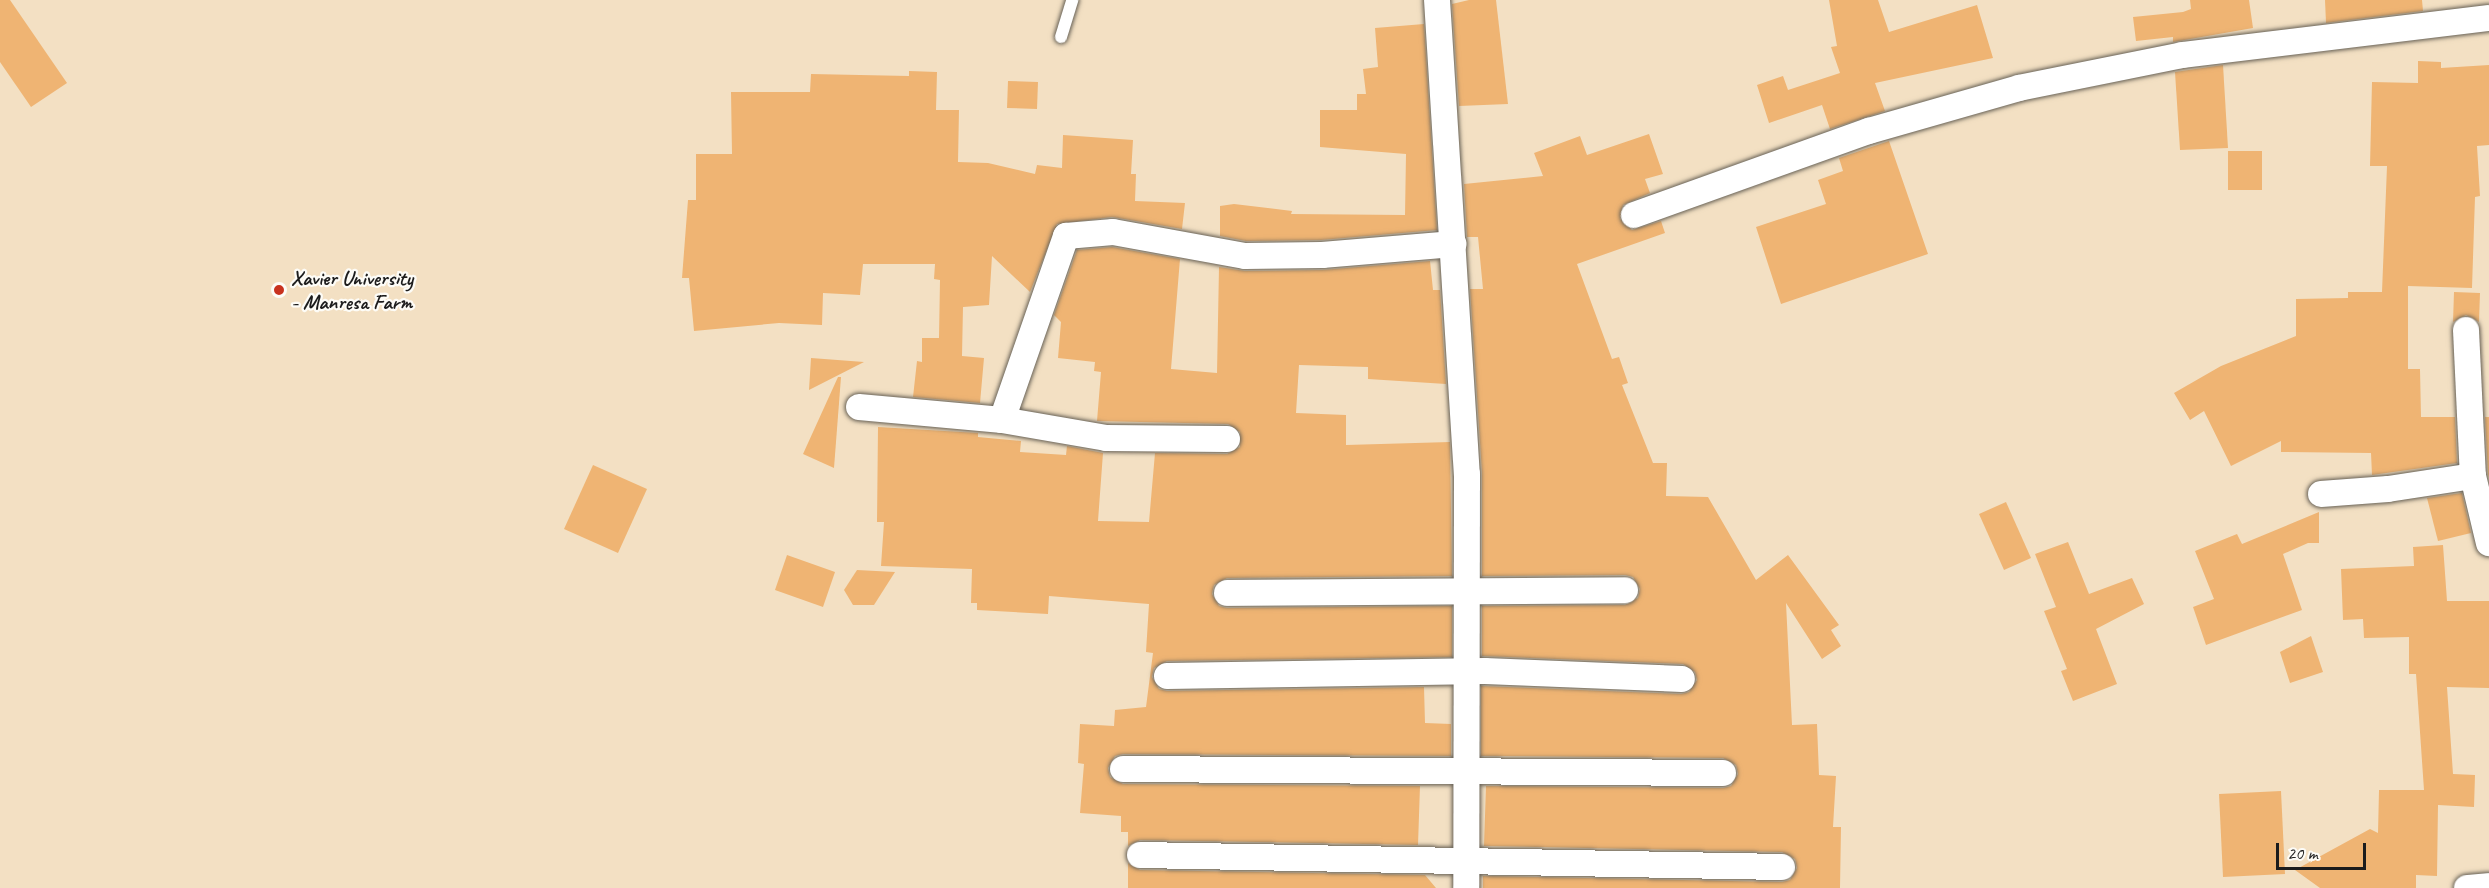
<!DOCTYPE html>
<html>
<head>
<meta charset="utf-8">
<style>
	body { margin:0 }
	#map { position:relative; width:2489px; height:888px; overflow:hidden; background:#f3e0c3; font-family:Caveat,sans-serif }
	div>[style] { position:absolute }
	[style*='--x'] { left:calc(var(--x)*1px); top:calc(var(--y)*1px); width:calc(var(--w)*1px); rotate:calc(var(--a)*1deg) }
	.building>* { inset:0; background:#efb473 }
	.roads { filter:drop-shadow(0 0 2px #676156) drop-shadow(0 0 2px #676156) }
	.service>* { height:12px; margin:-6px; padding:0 6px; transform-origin:6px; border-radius:6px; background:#fff }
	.minor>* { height:26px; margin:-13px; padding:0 13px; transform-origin:13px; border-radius:13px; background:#fff }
	.dots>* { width:16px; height:16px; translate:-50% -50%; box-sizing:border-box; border:3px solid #fdfcf7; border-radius:50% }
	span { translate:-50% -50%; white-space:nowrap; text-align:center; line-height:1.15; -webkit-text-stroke:4.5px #fdfcf7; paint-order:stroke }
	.poi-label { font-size:21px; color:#1c1c1c; font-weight:700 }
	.left { translate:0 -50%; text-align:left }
	.scale { position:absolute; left:2276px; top:843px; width:90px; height:27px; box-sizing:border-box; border:3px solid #1c1c1c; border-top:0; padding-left:8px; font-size:18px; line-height:21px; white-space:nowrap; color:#1c1c1c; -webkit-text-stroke:4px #fdfcf7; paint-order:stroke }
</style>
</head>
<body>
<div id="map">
	<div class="building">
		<i style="clip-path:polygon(0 0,10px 0,67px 83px,31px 107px,0 62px)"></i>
		<i style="clip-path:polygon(1469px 0,1496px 0,1508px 104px,1459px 106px,1452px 4px)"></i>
		<i style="clip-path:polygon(1829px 0,1878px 0,1889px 32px,1977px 5px,1993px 58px,1875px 83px,1885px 111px,1830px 129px,1822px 105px,1769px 123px,1757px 85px,1783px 76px,1788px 90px,1840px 73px,1831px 47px,1837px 46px)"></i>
		<i style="clip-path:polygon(2190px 0,2249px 0,2253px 28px,2173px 42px,2173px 37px,2136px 41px,2133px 17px,2183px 12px,2191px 9px)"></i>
		<i style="clip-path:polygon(2325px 0,2422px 0,2423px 11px,2326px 23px)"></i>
		<i style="clip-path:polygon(1424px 24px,1437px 230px,1321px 240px,1246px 241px,1220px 236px,1220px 206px,1234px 204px,1292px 211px,1291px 214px,1405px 215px,1406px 154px,1320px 147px,1320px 110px,1357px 110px,1357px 94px,1366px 94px,1363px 69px,1378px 67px,1375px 28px)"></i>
		<i style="clip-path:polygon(2418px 61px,2441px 62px,2441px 68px,2489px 65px,2489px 145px,2477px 146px,2480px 196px,2475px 197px,2472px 288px,2408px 286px,2408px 369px,2420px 369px,2421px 417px,2455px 417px,2457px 463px,2372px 475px,2371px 453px,2281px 452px,2281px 441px,2231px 466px,2204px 411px,2190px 420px,2174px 393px,2221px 366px,2296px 336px,2296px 299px,2348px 298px,2348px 292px,2382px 292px,2387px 166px,2370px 166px,2372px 82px,2418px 83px)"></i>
		<i style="clip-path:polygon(2223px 65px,2228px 148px,2180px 150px,2175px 72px)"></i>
		<i style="clip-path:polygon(909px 71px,937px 72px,936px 110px,959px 110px,958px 162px,988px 163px,1035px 174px,1037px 165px,1062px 168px,1063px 135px,1133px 140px,1131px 174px,1136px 174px,1135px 201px,1185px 203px,1182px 229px,1112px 217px,1057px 224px,1030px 292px,992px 256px,989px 305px,963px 307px,962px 356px,984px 358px,980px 403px,913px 397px,917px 361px,922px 362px,922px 338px,939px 338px,940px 280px,934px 279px,935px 264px,863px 264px,860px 295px,823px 293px,822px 325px,779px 323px,694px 331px,689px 278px,682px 278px,688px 200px,696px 200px,696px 154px,732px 154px,731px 92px,810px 92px,811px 74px,909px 76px)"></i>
		<i style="clip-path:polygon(1008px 81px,1038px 82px,1037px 109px,1007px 108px)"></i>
		<i style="clip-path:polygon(1649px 134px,1663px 174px,1645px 179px,1650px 193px,1623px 205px,1620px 219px,1632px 230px,1661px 221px,1665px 233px,1577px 264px,1612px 359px,1619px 357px,1628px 383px,1622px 385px,1653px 463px,1667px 463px,1666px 496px,1708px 497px,1756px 580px,1788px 555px,1839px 625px,1831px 630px,1841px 646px,1822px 659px,1786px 603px,1792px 725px,1817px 724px,1819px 775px,1836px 776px,1833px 827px,1841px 827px,1840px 888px,1483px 888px,1483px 876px,1782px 882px,1790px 880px,1797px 868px,1795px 859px,1782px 852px,1484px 846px,1486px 786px,1723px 788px,1731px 786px,1738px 774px,1736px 765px,1723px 758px,1481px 756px,1481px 686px,1681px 694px,1689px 692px,1697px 680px,1695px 672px,1683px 664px,1482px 656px,1482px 606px,1625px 605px,1638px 598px,1640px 589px,1633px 577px,1625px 575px,1482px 576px,1482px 473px,1470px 289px,1483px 289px,1478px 237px,1467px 237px,1464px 184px,1543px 176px,1534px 153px,1580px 136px,1587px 155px)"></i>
		<i style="clip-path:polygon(1889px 141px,1928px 254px,1781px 304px,1756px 227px,1826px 204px,1818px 180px,1843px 171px,1839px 158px)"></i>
		<i style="clip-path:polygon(2228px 151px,2262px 151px,2262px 190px,2228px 190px)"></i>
		<i style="clip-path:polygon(1112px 247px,1180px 259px,1171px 369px,1217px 373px,1219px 267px,1245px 271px,1322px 270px,1430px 261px,1433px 290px,1440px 290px,1446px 384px,1368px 379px,1368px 367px,1299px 365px,1296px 413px,1346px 415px,1346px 445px,1450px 442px,1452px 576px,1227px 578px,1214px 585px,1212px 594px,1219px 606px,1227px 608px,1452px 606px,1452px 657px,1167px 661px,1154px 668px,1152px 677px,1159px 689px,1167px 691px,1424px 687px,1425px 723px,1451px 724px,1451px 756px,1123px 754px,1115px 756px,1108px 768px,1110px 777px,1123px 784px,1420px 786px,1418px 845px,1140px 840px,1128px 846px,1128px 832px,1121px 832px,1121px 816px,1080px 813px,1084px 764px,1078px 763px,1080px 724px,1114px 726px,1115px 710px,1146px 707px,1153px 653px,1146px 652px,1149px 604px,1049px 596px,1048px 614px,977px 610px,977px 603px,971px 603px,972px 569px,881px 566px,884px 522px,877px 522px,878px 427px,978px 433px,978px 437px,1021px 441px,1020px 452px,1066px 455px,1067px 446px,1103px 453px,1098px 521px,1149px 522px,1155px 453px,1227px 454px,1240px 447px,1240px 432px,1228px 424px,1097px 421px,1101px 372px,1094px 371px,1095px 362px,1058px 358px,1061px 322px,1054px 315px,1077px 250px)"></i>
		<i style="clip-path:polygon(2454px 292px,2480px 293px,2479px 322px,2466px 315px,2453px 322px)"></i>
		<i style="clip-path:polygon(811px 358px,864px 362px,809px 390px)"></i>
		<i style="clip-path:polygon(838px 377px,841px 377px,834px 468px,803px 454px)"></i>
		<i style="clip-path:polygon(2485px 417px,2489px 417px,2489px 478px,2488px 474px)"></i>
		<i style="clip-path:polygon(593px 465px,647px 489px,618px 553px,564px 529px)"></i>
		<i style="clip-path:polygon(2462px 493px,2471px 533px,2438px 541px,2427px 498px)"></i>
		<i style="clip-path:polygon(2006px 502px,2031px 558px,2004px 570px,1979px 514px)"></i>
		<i style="clip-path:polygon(2319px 512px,2319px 543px,2308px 543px,2283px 554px,2302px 610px,2206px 645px,2193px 607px,2214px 599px,2195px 551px,2237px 534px,2242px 544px)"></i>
		<i style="clip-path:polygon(2068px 542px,2089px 594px,2132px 578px,2144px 604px,2096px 629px,2117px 684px,2073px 701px,2061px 671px,2067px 669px,2044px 611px,2056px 607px,2035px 554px)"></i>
		<i style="clip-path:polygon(2443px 545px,2447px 601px,2489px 601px,2489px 688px,2447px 687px,2453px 774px,2475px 775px,2474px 807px,2438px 805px,2437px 876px,2416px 875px,2416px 888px,2320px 888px,2295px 870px,2370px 829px,2378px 833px,2379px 790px,2424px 790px,2416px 674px,2409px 674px,2409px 637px,2364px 638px,2363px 619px,2343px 620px,2341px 569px,2414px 566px,2413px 547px)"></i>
		<i style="clip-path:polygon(787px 555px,835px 572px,823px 607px,775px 590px)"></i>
		<i style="clip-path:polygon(857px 570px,895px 572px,874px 605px,853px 605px,844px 590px)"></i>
		<i style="clip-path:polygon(2311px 636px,2323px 672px,2290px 683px,2280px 652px)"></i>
		<i style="clip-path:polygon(2281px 791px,2285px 874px,2223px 877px,2219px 794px)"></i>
		<i style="clip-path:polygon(1128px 863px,1140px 870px,1425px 875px,1436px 888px,1128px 888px)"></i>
	</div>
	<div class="roads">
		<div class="service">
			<i style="--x:1061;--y:37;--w:39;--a:-73"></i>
		</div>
		<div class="minor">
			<i style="--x:1437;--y:0;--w:475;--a:86.4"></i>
			<i style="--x:1467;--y:474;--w:414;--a:90.1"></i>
			<i style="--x:1634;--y:215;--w:250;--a:-19.7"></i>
			<i style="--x:1869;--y:131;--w:156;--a:-16"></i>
			<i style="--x:2019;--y:88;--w:166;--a:-11.4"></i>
			<i style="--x:2182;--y:55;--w:309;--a:-6.9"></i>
			<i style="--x:2466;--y:330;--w:146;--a:87.3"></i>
			<i style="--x:859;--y:407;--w:144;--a:5.2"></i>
			<i style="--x:1002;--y:420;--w:106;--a:9.8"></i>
			<i style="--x:1106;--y:438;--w:121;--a:0.5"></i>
			<i style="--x:1002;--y:420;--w:195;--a:-70.8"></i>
			<i style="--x:1066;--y:236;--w:47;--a:-4.9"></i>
			<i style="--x:1113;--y:232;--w:134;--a:10.3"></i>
			<i style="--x:1245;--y:256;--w:77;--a:-0.7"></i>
			<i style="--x:1322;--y:255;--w:132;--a:-4.8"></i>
			<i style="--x:2321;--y:494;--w:67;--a:-4.3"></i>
			<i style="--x:2388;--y:489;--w:86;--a:-8.7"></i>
			<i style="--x:2473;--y:476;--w:69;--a:76.6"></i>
			<i style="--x:1227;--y:593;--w:398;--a:-0.4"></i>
			<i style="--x:1167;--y:676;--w:318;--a:-0.9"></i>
			<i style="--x:1485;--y:671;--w:197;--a:2.3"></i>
			<i style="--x:1123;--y:769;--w:600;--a:0.38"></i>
			<i style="--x:1140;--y:855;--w:642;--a:1.07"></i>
			<i style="--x:2467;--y:888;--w:22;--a:-5"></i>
		</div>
	</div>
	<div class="dots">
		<i style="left:279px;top:290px;background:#c8321e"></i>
	</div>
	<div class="poi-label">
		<span class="left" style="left:291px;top:290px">Xavier University<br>- Manresa Farm</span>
	</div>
	<div class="scale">20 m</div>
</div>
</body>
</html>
